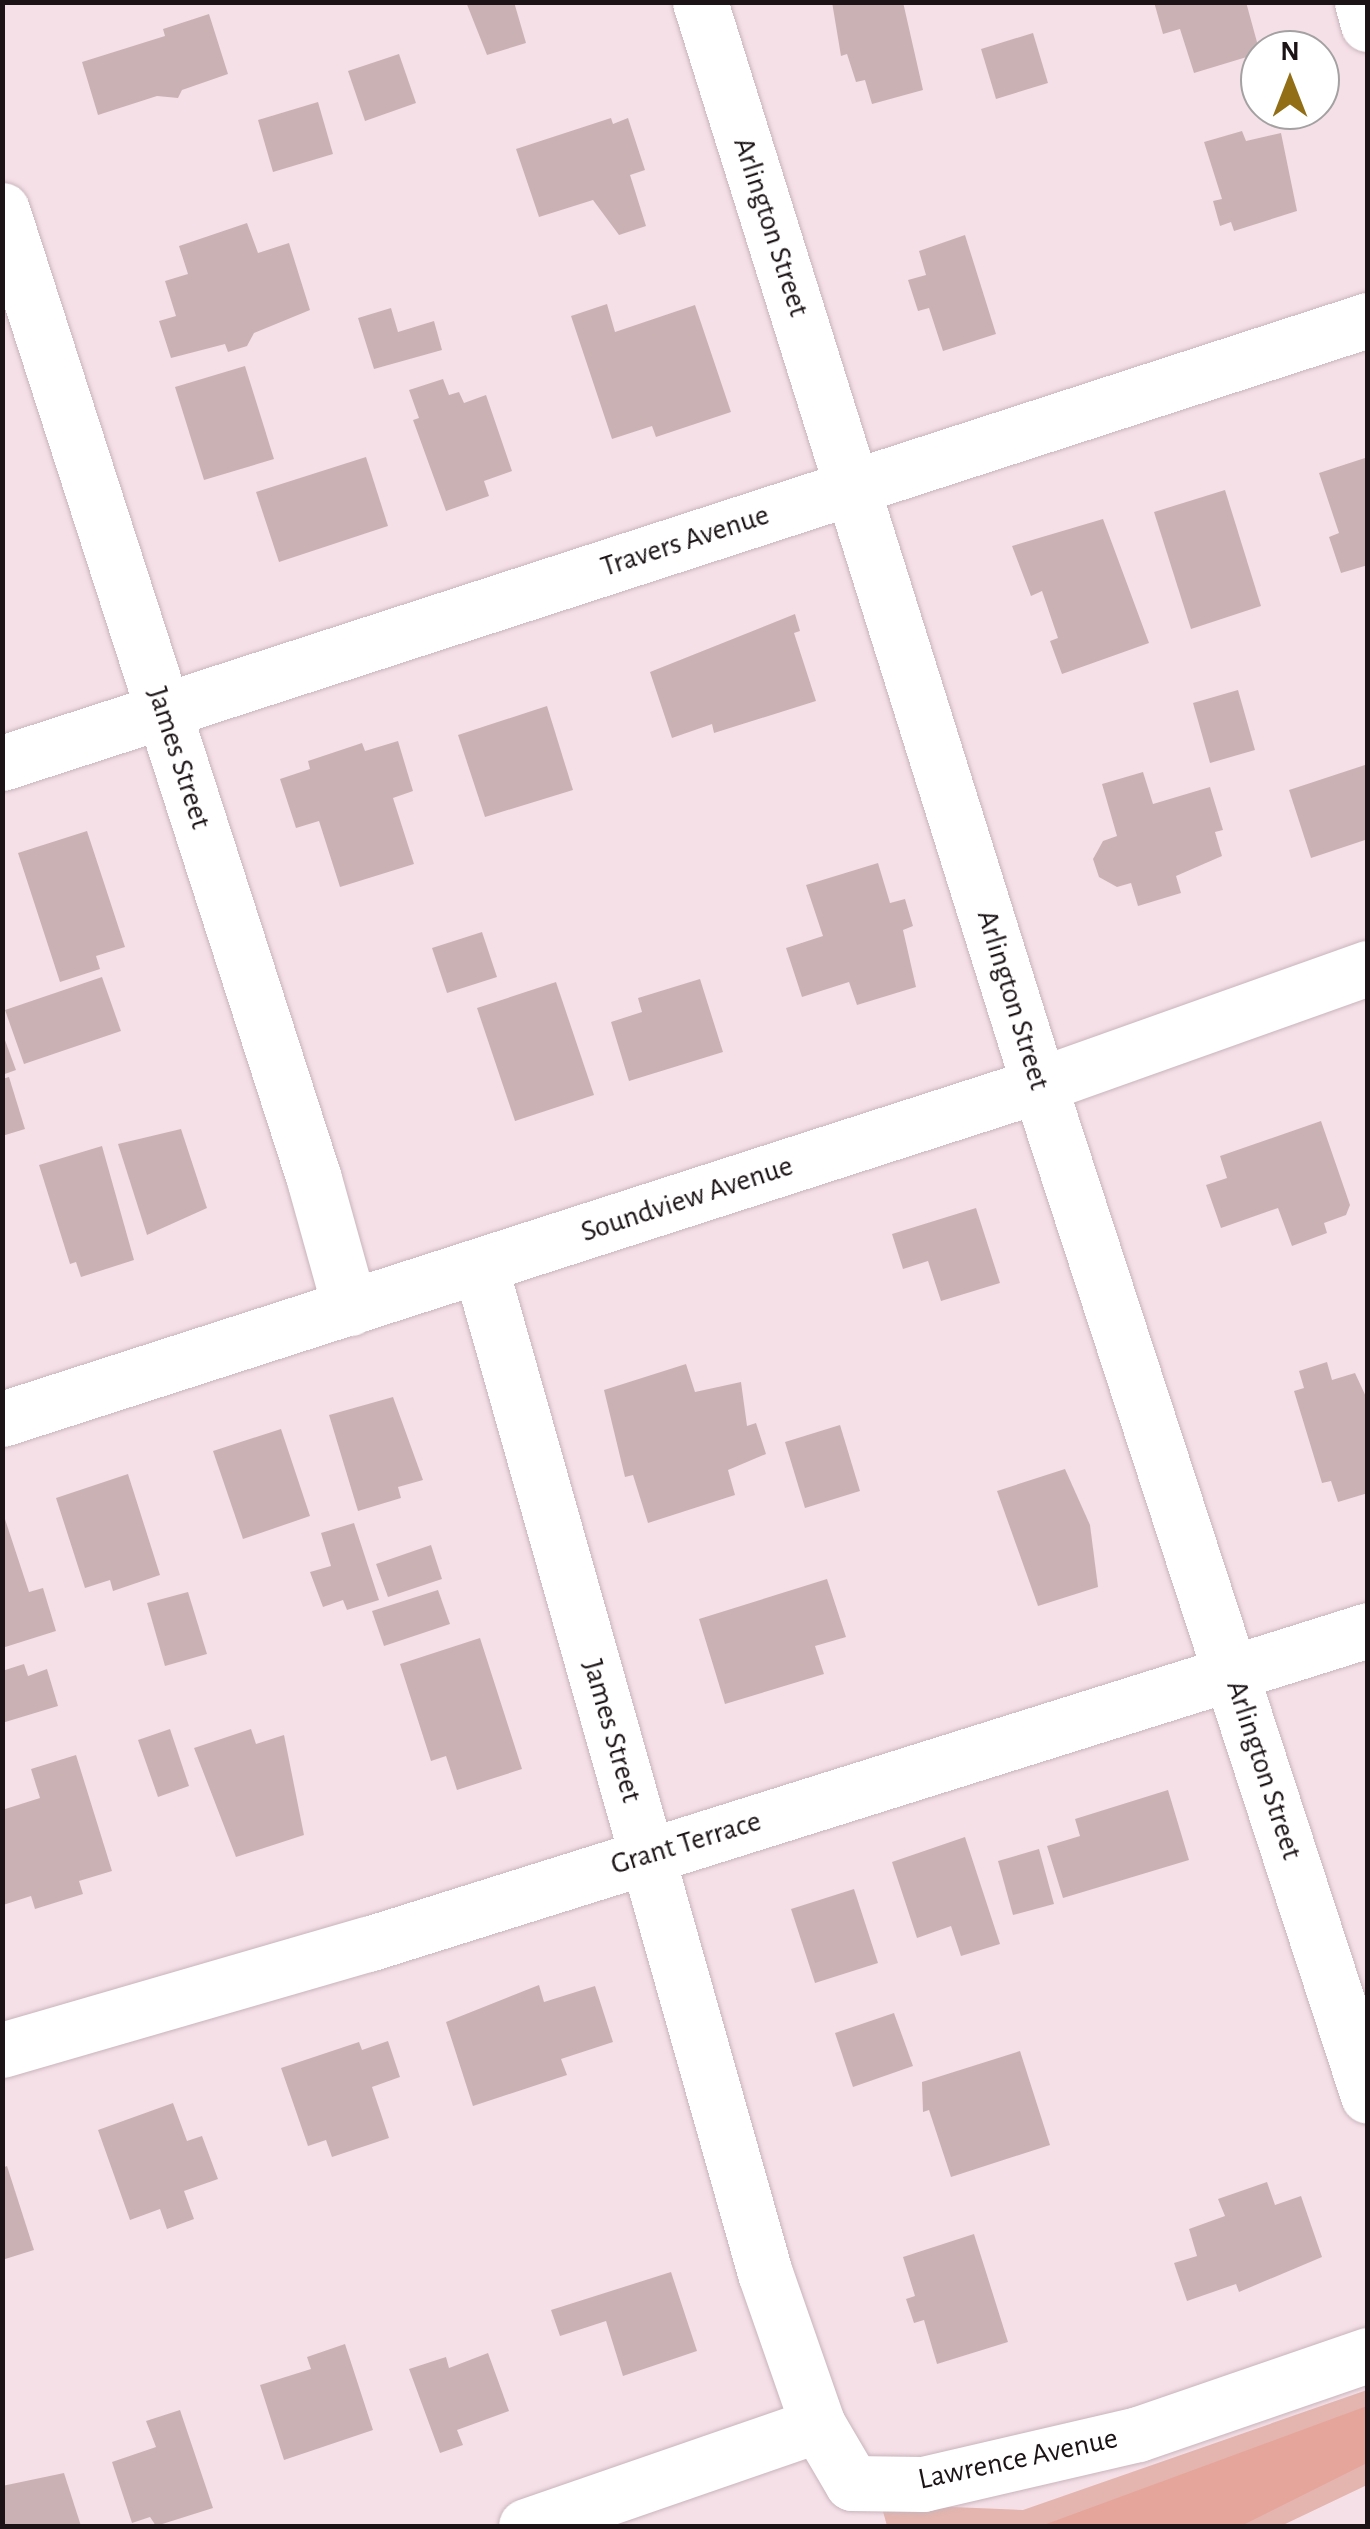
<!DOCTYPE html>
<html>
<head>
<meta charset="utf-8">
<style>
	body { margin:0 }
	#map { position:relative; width:1370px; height:2529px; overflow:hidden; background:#f6e0e8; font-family:"Alegreya Sans",sans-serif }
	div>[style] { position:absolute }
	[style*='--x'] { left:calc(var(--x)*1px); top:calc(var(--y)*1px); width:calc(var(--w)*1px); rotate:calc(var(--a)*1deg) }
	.green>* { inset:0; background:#e3b5ae }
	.forest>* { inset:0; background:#e6a59b }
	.building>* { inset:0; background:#cab2b4 }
	.roads { filter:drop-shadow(0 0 2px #c9b4bc) drop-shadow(0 0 2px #c9b4bc) }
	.street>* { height:55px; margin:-27.5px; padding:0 27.5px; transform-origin:27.5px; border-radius:27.5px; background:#fff }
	span { translate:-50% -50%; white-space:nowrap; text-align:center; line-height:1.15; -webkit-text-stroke:9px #fff; paint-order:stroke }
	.street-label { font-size:30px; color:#1b1316 }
	.frame { position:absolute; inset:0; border:5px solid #1b1316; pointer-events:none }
	.north { position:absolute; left:1240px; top:30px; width:100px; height:100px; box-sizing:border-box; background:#fff; border:2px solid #a4a1a2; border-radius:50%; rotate:0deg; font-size:28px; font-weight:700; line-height:40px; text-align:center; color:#1b1316 }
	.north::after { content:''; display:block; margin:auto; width:35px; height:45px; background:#926e16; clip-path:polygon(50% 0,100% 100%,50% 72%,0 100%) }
</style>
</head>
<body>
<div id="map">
	<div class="green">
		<i style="clip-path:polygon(1367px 2390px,1367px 2485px,1281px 2526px,887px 2526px,881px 2504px,1023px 2510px)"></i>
	</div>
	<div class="forest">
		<i style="clip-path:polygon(1367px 2406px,1367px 2463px,1241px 2526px,1041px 2526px)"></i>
	</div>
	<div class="building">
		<i style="clip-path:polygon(466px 2px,514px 2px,526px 43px,487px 55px)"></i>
		<i style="clip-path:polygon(832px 2px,903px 2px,923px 90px,872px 104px,865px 80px,856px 82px,847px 54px,841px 56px)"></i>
		<i style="clip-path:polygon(1154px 2px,1246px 2px,1260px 53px,1194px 73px,1180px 29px,1163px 34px)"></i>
		<i style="clip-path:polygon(209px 14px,228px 74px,182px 90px,178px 98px,157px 96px,98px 115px,82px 62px,165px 36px,163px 29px)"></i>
		<i style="clip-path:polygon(1033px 33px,1048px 83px,996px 99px,981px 49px)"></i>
		<i style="clip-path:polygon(399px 54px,416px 103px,365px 121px,348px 71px)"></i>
		<i style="clip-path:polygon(318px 102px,333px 154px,273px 172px,258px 120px)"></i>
		<i style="clip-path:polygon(611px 118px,613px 124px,628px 118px,645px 170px,630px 175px,646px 226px,619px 235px,593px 200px,539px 217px,516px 149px)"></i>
		<i style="clip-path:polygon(1242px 131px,1246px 141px,1281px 133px,1297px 211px,1234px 231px,1231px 222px,1220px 226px,1213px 201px,1222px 199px,1204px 142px)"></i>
		<i style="clip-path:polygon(247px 223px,258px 253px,289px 243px,310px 310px,254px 333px,247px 346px,228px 352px,225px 344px,171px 358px,159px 321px,176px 316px,165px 281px,188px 274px,179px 246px)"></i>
		<i style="clip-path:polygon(965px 235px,996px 334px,943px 351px,929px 308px,918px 311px,908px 280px,926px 275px,919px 251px)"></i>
		<i style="clip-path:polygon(607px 304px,615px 332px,695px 305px,731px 412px,656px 437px,652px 426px,612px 439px,571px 316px)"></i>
		<i style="clip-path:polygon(391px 308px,398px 332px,434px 321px,442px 350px,374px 369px,358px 318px)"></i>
		<i style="clip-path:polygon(245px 366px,274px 459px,204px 480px,175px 387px)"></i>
		<i style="clip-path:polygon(443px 379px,449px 395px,459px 392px,464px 403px,486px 395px,512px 471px,484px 481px,489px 496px,446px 511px,413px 420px,419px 418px,409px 390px)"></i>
		<i style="clip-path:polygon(366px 457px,388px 526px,279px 562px,256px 492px)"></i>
		<i style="clip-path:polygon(1368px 457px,1368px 565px,1341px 573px,1329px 537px,1339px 533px,1319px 473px)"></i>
		<i style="clip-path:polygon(1225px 490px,1261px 606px,1191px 629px,1154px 512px)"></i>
		<i style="clip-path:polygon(1103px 519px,1149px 643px,1062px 674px,1050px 641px,1058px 638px,1042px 591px,1031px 596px,1012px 546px)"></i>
		<i style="clip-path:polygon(795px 614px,800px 631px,794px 633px,816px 701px,714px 733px,712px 724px,672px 738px,650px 672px)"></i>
		<i style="clip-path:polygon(1238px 690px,1255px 750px,1210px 763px,1193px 703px)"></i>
		<i style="clip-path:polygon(547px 706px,573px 790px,485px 817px,458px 735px)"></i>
		<i style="clip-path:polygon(398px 741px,413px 791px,393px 798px,414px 864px,340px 887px,319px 821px,296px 828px,280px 779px,310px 769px,308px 761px,362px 743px,365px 751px)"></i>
		<i style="clip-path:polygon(1368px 764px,1368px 839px,1311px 858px,1289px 790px)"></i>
		<i style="clip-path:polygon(1143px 772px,1153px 804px,1210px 787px,1223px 830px,1215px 832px,1222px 856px,1176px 876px,1181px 893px,1138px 906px,1131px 883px,1117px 887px,1099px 877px,1093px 859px,1103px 841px,1117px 836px,1102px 784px)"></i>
		<i style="clip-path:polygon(87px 831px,125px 947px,96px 956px,100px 969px,60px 982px,18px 853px)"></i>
		<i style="clip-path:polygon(878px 863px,890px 903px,905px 899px,913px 926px,903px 930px,916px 987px,857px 1005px,849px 982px,802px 997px,786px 948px,823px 936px,806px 885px)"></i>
		<i style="clip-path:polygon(482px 932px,497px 977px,447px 993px,432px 948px)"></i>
		<i style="clip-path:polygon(102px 977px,121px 1031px,24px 1064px,5px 1010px)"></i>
		<i style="clip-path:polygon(700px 979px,723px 1052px,629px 1081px,611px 1022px,642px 1012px,638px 998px)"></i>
		<i style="clip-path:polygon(556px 982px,594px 1095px,515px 1121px,477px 1008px)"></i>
		<i style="clip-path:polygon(2px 1032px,16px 1070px,2px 1075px)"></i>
		<i style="clip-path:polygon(9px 1077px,25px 1129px,2px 1136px,2px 1079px)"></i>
		<i style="clip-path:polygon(1321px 1121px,1350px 1205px,1346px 1215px,1324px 1223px,1327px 1233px,1292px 1246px,1278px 1208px,1221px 1228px,1206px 1185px,1227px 1178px,1220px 1156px)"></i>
		<i style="clip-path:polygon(181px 1129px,207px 1208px,147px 1235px,118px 1144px)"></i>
		<i style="clip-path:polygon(102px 1146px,134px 1260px,81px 1277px,76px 1262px,70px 1264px,39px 1165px)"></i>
		<i style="clip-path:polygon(976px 1208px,1000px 1283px,941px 1301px,928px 1261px,903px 1269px,892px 1234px)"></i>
		<i style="clip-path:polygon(1327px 1362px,1332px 1380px,1355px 1373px,1368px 1401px,1368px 1493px,1338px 1502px,1331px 1481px,1322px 1483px,1294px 1391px,1304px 1388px,1299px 1371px)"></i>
		<i style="clip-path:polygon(686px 1364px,695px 1392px,741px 1382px,747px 1426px,756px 1423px,766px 1454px,728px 1470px,735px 1495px,648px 1523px,633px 1475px,625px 1477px,604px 1390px)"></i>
		<i style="clip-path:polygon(393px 1397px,423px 1480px,398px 1487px,401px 1498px,358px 1511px,329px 1415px)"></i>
		<i style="clip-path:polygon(840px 1425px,860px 1491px,805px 1508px,785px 1442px)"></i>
		<i style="clip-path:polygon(281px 1429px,310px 1516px,243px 1539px,213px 1451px)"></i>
		<i style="clip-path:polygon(1065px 1469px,1090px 1525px,1098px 1587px,1038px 1606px,997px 1491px)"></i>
		<i style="clip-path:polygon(128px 1474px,160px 1575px,113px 1591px,110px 1580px,85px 1588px,56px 1498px)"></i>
		<i style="clip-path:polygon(2px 1510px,29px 1592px,43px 1588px,56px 1631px,2px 1648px)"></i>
		<i style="clip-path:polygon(354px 1523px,379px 1600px,347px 1610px,343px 1600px,323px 1607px,310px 1572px,331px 1566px,321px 1533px)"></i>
		<i style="clip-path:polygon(431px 1545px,442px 1579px,388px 1597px,376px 1564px)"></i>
		<i style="clip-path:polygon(827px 1579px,846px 1637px,815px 1646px,824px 1674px,725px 1704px,699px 1619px)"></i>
		<i style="clip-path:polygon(438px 1590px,450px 1624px,384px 1646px,372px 1611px)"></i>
		<i style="clip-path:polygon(188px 1592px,207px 1654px,165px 1666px,147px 1603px)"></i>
		<i style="clip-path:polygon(480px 1638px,522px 1769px,457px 1790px,446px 1756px,431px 1761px,400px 1664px)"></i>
		<i style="clip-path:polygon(24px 1664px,28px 1676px,47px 1669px,58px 1706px,2px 1723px,2px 1671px)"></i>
		<i style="clip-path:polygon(170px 1729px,189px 1786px,158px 1797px,138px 1740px)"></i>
		<i style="clip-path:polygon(251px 1729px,256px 1744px,284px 1735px,304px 1835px,236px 1857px,194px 1748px)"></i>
		<i style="clip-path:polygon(76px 1755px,112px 1871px,79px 1881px,83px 1894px,35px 1909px,31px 1896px,3px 1905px,2px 1810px,40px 1798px,31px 1769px)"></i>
		<i style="clip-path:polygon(1168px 1790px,1189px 1860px,1063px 1898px,1047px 1846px,1080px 1836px,1075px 1819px)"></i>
		<i style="clip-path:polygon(965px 1837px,1000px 1944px,961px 1956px,951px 1926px,917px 1938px,892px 1862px)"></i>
		<i style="clip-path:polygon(1039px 1849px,1054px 1904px,1013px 1915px,998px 1861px)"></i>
		<i style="clip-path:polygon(854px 1889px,878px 1963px,815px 1983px,791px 1909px)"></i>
		<i style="clip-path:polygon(539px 1985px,544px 2002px,595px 1986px,613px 2042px,561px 2059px,567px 2075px,473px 2106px,446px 2022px)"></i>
		<i style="clip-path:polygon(894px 2013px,913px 2066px,853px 2087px,835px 2033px)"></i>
		<i style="clip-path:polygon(388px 2041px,400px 2077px,372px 2087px,389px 2138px,332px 2157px,326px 2140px,308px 2146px,281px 2068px,359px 2042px,362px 2050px)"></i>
		<i style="clip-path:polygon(1020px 2051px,1050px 2145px,951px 2177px,929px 2110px,923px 2112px,922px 2082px)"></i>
		<i style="clip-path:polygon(173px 2103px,187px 2141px,202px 2136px,218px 2179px,184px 2191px,194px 2219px,167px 2229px,160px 2209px,130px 2220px,98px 2130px)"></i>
		<i style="clip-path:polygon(7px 2166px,34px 2250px,2px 2260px,2px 2168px)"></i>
		<i style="clip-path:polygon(1267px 2182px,1275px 2205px,1301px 2196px,1322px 2257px,1239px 2292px,1236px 2284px,1187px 2301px,1174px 2263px,1197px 2256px,1189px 2229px,1225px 2216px,1218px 2199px)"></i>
		<i style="clip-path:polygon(974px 2234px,1008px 2342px,937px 2364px,924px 2320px,914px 2323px,906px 2299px,915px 2296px,903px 2257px)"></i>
		<i style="clip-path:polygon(671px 2272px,697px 2351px,623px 2376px,606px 2321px,560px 2336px,551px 2310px)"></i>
		<i style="clip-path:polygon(345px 2344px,373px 2430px,284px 2460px,260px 2385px,311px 2369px,307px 2357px)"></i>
		<i style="clip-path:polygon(488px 2353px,509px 2411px,457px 2430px,463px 2445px,440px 2453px,409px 2369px,446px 2357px,449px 2368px)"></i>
		<i style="clip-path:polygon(180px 2410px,213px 2508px,156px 2526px,150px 2517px,132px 2523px,112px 2462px,156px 2447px,146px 2421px)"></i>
		<i style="clip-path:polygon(64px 2473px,81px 2526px,2px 2526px,2px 2486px)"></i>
	</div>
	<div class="roads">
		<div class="street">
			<i style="--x:700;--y:2;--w:1135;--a:72.62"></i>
			<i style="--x:1039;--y:1085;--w:1063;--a:71.97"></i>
			<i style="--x:1362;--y:2;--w:23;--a:75"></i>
			<i style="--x:2;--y:210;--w:1018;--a:72.15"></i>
			<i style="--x:314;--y:1179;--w:134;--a:74.4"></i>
			<i style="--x:2;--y:763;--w:1436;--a:-17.97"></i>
			<i style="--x:480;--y:1266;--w:1047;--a:74.2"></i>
			<i style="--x:765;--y:2273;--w:161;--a:70.8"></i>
			<i style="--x:818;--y:2425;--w:67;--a:59.6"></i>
			<i style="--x:852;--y:2483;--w:71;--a:0.8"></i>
			<i style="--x:923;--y:2484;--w:221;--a:-13.1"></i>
			<i style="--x:1138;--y:2434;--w:243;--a:-19"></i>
			<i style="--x:2;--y:1419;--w:1089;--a:-17.85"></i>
			<i style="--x:1039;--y:1085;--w:349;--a:-19.6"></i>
			<i style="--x:2;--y:2050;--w:381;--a:-16.2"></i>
			<i style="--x:368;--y:1944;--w:1048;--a:-17.43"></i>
			<i style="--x:526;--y:2526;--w:309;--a:-19.1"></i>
		</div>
	</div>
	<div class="street-label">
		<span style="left:771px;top:227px;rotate:72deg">Arlington Street</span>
		<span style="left:685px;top:541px;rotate:-18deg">Travers Avenue</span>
		<span style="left:179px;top:758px;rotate:72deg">James Street</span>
		<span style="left:1013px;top:1000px;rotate:73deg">Arlington Street</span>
		<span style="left:687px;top:1199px;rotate:-18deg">Soundview Avenue</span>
		<span style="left:612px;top:1731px;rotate:74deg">James Street</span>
		<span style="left:1264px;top:1770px;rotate:72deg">Arlington Street</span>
		<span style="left:686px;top:1843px;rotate:-17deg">Grant Terrace</span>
		<span style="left:1018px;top:2459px;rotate:-12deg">Lawrence Avenue</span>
	</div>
	<div class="frame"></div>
	<div class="north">N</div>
</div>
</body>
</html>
